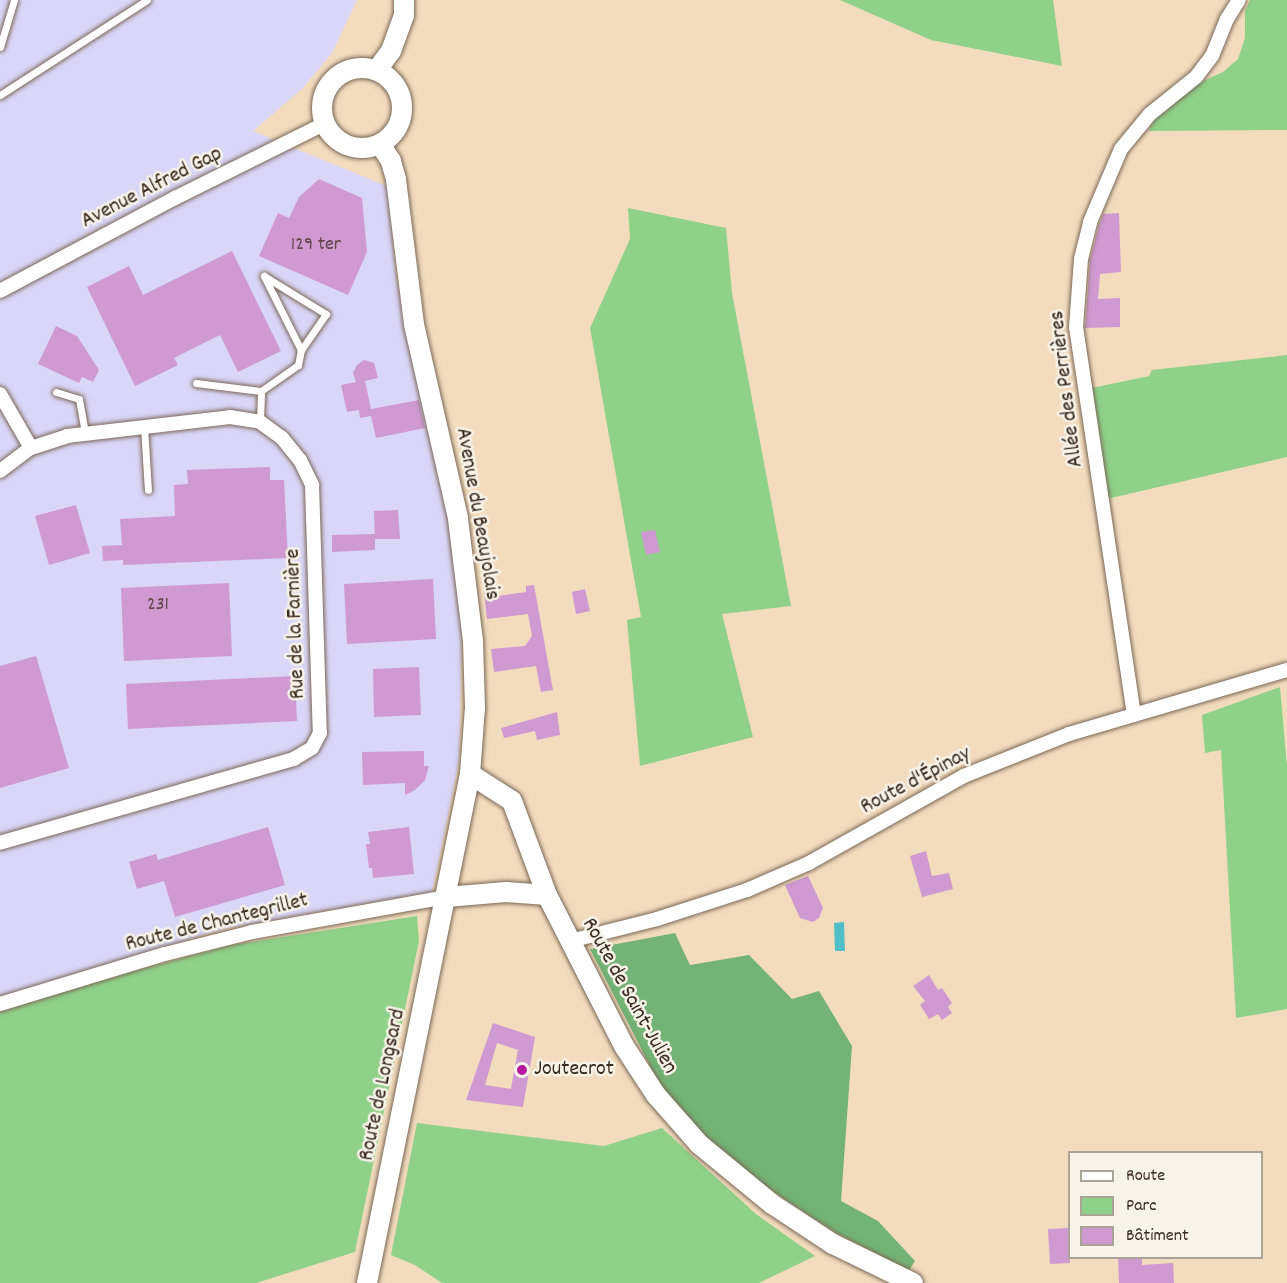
<!DOCTYPE html>
<html>
<head>
<meta charset="utf-8">
<style>
	body { margin:0 }
	#map { position:relative; width:1287px; height:1283px; overflow:hidden; background:#f3dcbe; font-family:Dekko,sans-serif }
	div>[style] { position:absolute }
	[style*='--x'] { left:calc(var(--x)*1px); top:calc(var(--y)*1px); width:calc(var(--w)*1px); rotate:calc(var(--a)*1deg) }
	.built>* { inset:0; background:#dad6f7 }
	.green>* { inset:0; background:#8fd189 }
	.forest>* { inset:0; background:#73b375 }
	.water>* { inset:0; background:#51bfc8 }
	.building>* { inset:0; background:#ce9ad1 }
	.roads { filter:drop-shadow(0 0 2px #7b6856) drop-shadow(0 0 2px #7b6856) }
	.lane>* { height:7px; margin:-3.5px; padding:0 3.5px; transform-origin:3.5px; border-radius:3.5px; background:#fff }
	.street>* { height:14px; margin:-7px; padding:0 7px; transform-origin:7px; border-radius:7px; background:#fff }
	.secondary>* { height:20px; margin:-10px; padding:0 10px; transform-origin:10px; border-radius:10px; background:#fff }
	.secondary>.ring { margin:-10px; padding:0; box-sizing:content-box; background:none; border:20px solid #fff; border-radius:50% }
	.dots>* { width:16px; height:16px; translate:-50% -50%; box-sizing:border-box; border:3px solid #f7f3e8; border-radius:50% }
	span { translate:-50% -50%; white-space:nowrap; text-align:center; line-height:1.15; -webkit-text-stroke:5px #f7f3e8; paint-order:stroke }
	.number-label { font-size:20px; color:#60464b }
	.number-label span { -webkit-text-stroke-width:0 }
	.street-label { font-size:22px; color:#3b2a1e }
	.poi-label { font-size:22px; color:#3b2a1e }
	.left { translate:0 -50%; text-align:left }
	.legend { position:absolute; left:1068px; top:1151px; width:195px; height:108px; box-sizing:border-box; background:#f7f3e8; border:2px solid #aca397; margin:0; padding:8px 10px; list-style:none; font-size:18px; color:#3b2a1e }
	.legend li { display:flex; align-items:center; gap:12px; height:30px }
	.legend b { width:30px; border:2px solid #aca397 }
</style>
</head>
<body>
<div id="map">
	<div class="built">
		<i style="clip-path:polygon(0 0,357px 0,332px 53px,303px 88px,253px 131px,389px 187px,396px 277px,456px 518px,462px 624px,459px 761px,432px 892px,223px 929px,0 998px)"></i>
	</div>
	<div class="green">
		<i style="clip-path:polygon(840px 0,1053px 0,1062px 66px,931px 40px)"></i>
		<i style="clip-path:polygon(1250px 0,1287px 0,1287px 130px,1149px 131px,1155px 117px,1199px 83px,1223px 72px,1238px 59px,1245px 38px,1245px 11px)"></i>
		<i style="clip-path:polygon(628px 208px,726px 228px,732px 293px,791px 606px,722px 614px,753px 737px,640px 766px,627px 620px,641px 617px,590px 328px,630px 239px)"></i>
		<i style="clip-path:polygon(1287px 355px,1287px 457px,1107px 499px,1092px 388px,1149px 376px,1152px 370px)"></i>
		<i style="clip-path:polygon(1280px 687px,1287px 766px,1287px 1009px,1236px 1018px,1221px 750px,1205px 753px,1202px 715px)"></i>
		<i style="clip-path:polygon(417px 916px,419px 941px,355px 1252px,256px 1283px,0 1283px,0 1012px,101px 980px,232px 945px)"></i>
		<i style="clip-path:polygon(417px 1123px,604px 1146px,662px 1128px,756px 1214px,815px 1256px,759px 1283px,442px 1283px,415px 1265px,391px 1255px)"></i>
	</div>
	<div class="forest">
		<i style="clip-path:polygon(675px 933px,690px 965px,749px 955px,792px 999px,819px 991px,852px 1046px,841px 1201px,878px 1221px,915px 1261px,909px 1270px,836px 1233px,749px 1176px,706px 1139px,664px 1093px,590px 949px)"></i>
	</div>
	<div class="water">
		<i style="clip-path:polygon(844px 922px,845px 951px,835px 951px,834px 923px)"></i>
	</div>
	<div class="building">
		<i style="clip-path:polygon(319px 179px,362px 198px,367px 252px,348px 295px,259px 256px,278px 213px,289px 218px,299px 197px)"></i>
		<i style="clip-path:polygon(1119px 213px,1121px 272px,1100px 274px,1098px 299px,1120px 298px,1120px 327px,1085px 328px,1090px 260px,1099px 225px,1103px 214px)"></i>
		<i style="clip-path:polygon(232px 251px,281px 351px,238px 372px,220px 335px,174px 358px,178px 365px,135px 386px,87px 287px,129px 266px,143px 295px)"></i>
		<i style="clip-path:polygon(56px 326px,77px 336px,99px 370px,93px 382px,82px 377px,79px 383px,38px 364px)"></i>
		<i style="clip-path:polygon(364px 360px,374px 363px,378px 378px,365px 381px,371px 409px,419px 400px,425px 428px,376px 438px,371px 416px,360px 418px,359px 410px,347px 412px,341px 385px,356px 382px,353px 373px,357px 365px)"></i>
		<i style="clip-path:polygon(270px 467px,270px 480px,284px 480px,288px 558px,123px 565px,123px 560px,103px 561px,102px 546px,122px 545px,120px 519px,175px 516px,174px 485px,188px 484px,187px 470px)"></i>
		<i style="clip-path:polygon(76px 505px,90px 553px,49px 565px,35px 516px)"></i>
		<i style="clip-path:polygon(398px 510px,400px 539px,375px 539px,374px 511px)"></i>
		<i style="clip-path:polygon(655px 530px,660px 552px,646px 555px,641px 532px)"></i>
		<i style="clip-path:polygon(375px 534px,375px 550px,332px 552px,332px 535px)"></i>
		<i style="clip-path:polygon(433px 579px,436px 639px,347px 644px,344px 584px)"></i>
		<i style="clip-path:polygon(229px 583px,232px 656px,124px 661px,121px 588px)"></i>
		<i style="clip-path:polygon(534px 585px,553px 690px,541px 692px,536px 666px,494px 672px,491px 649px,525px 646px,532px 636px,528px 614px,487px 619px,484px 593px,497px 592px,498px 596px,526px 592px,526px 586px)"></i>
		<i style="clip-path:polygon(585px 589px,590px 611px,576px 614px,572px 592px)"></i>
		<i style="clip-path:polygon(36px 656px,69px 768px,0 788px,0 666px)"></i>
		<i style="clip-path:polygon(419px 667px,421px 715px,374px 717px,373px 669px)"></i>
		<i style="clip-path:polygon(295px 676px,297px 721px,128px 729px,126px 684px)"></i>
		<i style="clip-path:polygon(557px 712px,560px 735px,537px 740px,535px 731px,504px 738px,501px 728px)"></i>
		<i style="clip-path:polygon(424px 751px,424px 766px,429px 766px,425px 780px,415px 790px,405px 795px,405px 783px,363px 785px,362px 752px)"></i>
		<i style="clip-path:polygon(268px 827px,285px 885px,175px 917px,164px 881px,137px 889px,129px 862px,156px 854px,158px 860px)"></i>
		<i style="clip-path:polygon(409px 827px,414px 874px,373px 878px,372px 868px,369px 868px,366px 844px,370px 844px,368px 832px)"></i>
		<i style="clip-path:polygon(926px 851px,932px 876px,949px 873px,953px 889px,922px 897px,910px 856px)"></i>
		<i style="clip-path:polygon(808px 876px,823px 908px,819px 918px,813px 922px,800px 918px,785px 885px)"></i>
		<i style="clip-path:polygon(929px 975px,938px 990px,942px 988px,952px 1003px,948px 1007px,952px 1013px,942px 1020px,938px 1014px,929px 1019px,920px 1005px,925px 1001px,913px 986px)"></i>
		<i style="clip-path:polygon(evenodd,493px 1023px,535px 1037px,523px 1107px,466px 1100px,493px 1023px,497px 1043px,518px 1050px,511px 1089px,485px 1085px,497px 1043px)"></i>
		<i style="clip-path:polygon(1070px 1228px,1070px 1263px,1050px 1264px,1048px 1229px)"></i>
		<i style="clip-path:polygon(1118px 1257px,1142px 1257px,1142px 1265px,1173px 1263px,1174px 1283px,1119px 1283px)"></i>
	</div>
	<div class="roads">
		<div class="lane">
			<i style="--x:0;--y:47;--w:49;--a:-73.4"></i>
			<i style="--x:0;--y:95;--w:175;--a:-32.9"></i>
			<i style="--x:264;--y:276;--w:73;--a:31.5"></i>
			<i style="--x:326;--y:314;--w:44;--a:124.8"></i>
			<i style="--x:196;--y:383;--w:65;--a:7"></i>
			<i style="--x:56;--y:392;--w:24;--a:17"></i>
			<i style="--x:79;--y:399;--w:36;--a:80"></i>
			<i style="--x:260;--y:422;--w:31;--a:-88"></i>
			<i style="--x:261;--y:391;--w:45;--a:-35.1"></i>
			<i style="--x:298;--y:365;--w:15;--a:-79"></i>
			<i style="--x:301;--y:350;--w:83;--a:-116.6"></i>
			<i style="--x:144;--y:427;--w:63;--a:86.4"></i>
		</div>
		<div class="street">
			<i style="--x:0;--y:291;--w:198;--a:-28"></i>
			<i style="--x:175;--y:198;--w:166;--a:-26.4"></i>
			<i style="--x:0;--y:394;--w:62;--a:60.1"></i>
			<i style="--x:0;--y:471;--w:39;--a:-37"></i>
			<i style="--x:31;--y:448;--w:38;--a:-18"></i>
			<i style="--x:67;--y:436;--w:164;--a:-6.6"></i>
			<i style="--x:230;--y:417;--w:30;--a:9"></i>
			<i style="--x:260;--y:422;--w:27;--a:36"></i>
			<i style="--x:282;--y:438;--w:28;--a:51"></i>
			<i style="--x:300;--y:460;--w:28;--a:64"></i>
			<i style="--x:312;--y:485;--w:248;--a:88.2"></i>
			<i style="--x:320;--y:733;--w:17;--a:118"></i>
			<i style="--x:312;--y:748;--w:21;--a:149"></i>
			<i style="--x:294;--y:759;--w:306;--a:164.1"></i>
			<i style="--x:1134;--y:715;--w:392;--a:-98.5"></i>
			<i style="--x:1076;--y:327;--w:68;--a:-85.8"></i>
			<i style="--x:1081;--y:259;--w:38;--a:-76"></i>
			<i style="--x:1090;--y:222;--w:79;--a:-67"></i>
			<i style="--x:1121;--y:149;--w:45;--a:-50.4"></i>
			<i style="--x:1150;--y:114;--w:59;--a:-38.8"></i>
			<i style="--x:1196;--y:77;--w:26;--a:-53"></i>
			<i style="--x:1212;--y:56;--w:40;--a:-68"></i>
			<i style="--x:1227;--y:19;--w:22;--a:-58"></i>
			<i style="--x:570;--y:941;--w:90;--a:-14.2"></i>
			<i style="--x:657;--y:919;--w:95;--a:-17.9"></i>
			<i style="--x:747;--y:890;--w:68;--a:-23.5"></i>
			<i style="--x:809;--y:863;--w:178;--a:-29.3"></i>
			<i style="--x:964;--y:776;--w:113;--a:-21.8"></i>
			<i style="--x:1069;--y:734;--w:227;--a:-16.4"></i>
			<i style="--x:0;--y:1004;--w:172;--a:-16.9"></i>
			<i style="--x:165;--y:954;--w:90;--a:-14.2"></i>
			<i style="--x:252;--y:932;--w:198;--a:-10.2"></i>
		</div>
		<div class="secondary">
			<i class="ring" style="left:322px;top:68px;width:60px;height:60px"></i>
			<i style="--x:377;--y:70;--w:24;--a:-54"></i>
			<i style="--x:391;--y:51;--w:38;--a:-70"></i>
			<i style="--x:404;--y:15;--w:15;--a:-90"></i>
			<i style="--x:470;--y:774;--w:50;--a:32.7"></i>
			<i style="--x:512;--y:801;--w:100;--a:69.6"></i>
			<i style="--x:547;--y:895;--w:169;--a:63"></i>
			<i style="--x:624;--y:1046;--w:59;--a:56.9"></i>
			<i style="--x:656;--y:1095;--w:65;--a:48.7"></i>
			<i style="--x:699;--y:1144;--w:94;--a:39.4"></i>
			<i style="--x:772;--y:1204;--w:73;--a:33.3"></i>
			<i style="--x:833;--y:1244;--w:89;--a:26"></i>
			<i style="--x:447;--y:897;--w:59;--a:-4.8"></i>
			<i style="--x:506;--y:892;--w:41;--a:4.2"></i>
			<i style="--x:367;--y:1283;--w:519;--a:-78.56"></i>
			<i style="--x:470;--y:774;--w:66;--a:-85.7"></i>
			<i style="--x:475;--y:708;--w:67;--a:-91.7"></i>
			<i style="--x:473;--y:641;--w:124;--a:-97"></i>
			<i style="--x:458;--y:518;--w:199;--a:-102.8"></i>
			<i style="--x:414;--y:324;--w:146;--a:-97.1"></i>
			<i style="--x:396;--y:179;--w:19;--a:-106"></i>
			<i style="--x:391;--y:161;--w:20;--a:-123"></i>
		</div>
	</div>
	<div class="dots">
		<i style="left:522px;top:1070px;background:#b5179e"></i>
	</div>
	<div class="number-label">
		<span style="left:316px;top:245px">129 ter</span>
		<span style="left:158px;top:605px">231</span>
	</div>
	<div class="street-label">
		<span style="left:152px;top:188px;rotate:-27deg">Avenue Alfred Gap</span>
		<span style="left:1067px;top:389px;rotate:-97deg">Allée des Perrières</span>
		<span style="left:477px;top:514px;rotate:80deg">Avenue du Beaujolais</span>
		<span style="left:296px;top:624px;rotate:-92deg">Rue de la Farnière</span>
		<span style="left:916px;top:781px;rotate:-28deg">Route d'Épinay</span>
		<span style="left:217px;top:923px;rotate:-14deg">Route de Chantegrillet</span>
		<span style="left:629px;top:996px;rotate:61deg">Route de Saint-Julien</span>
		<span style="left:383px;top:1085px;rotate:-78deg">Route de Longsard</span>
	</div>
	<div class="poi-label">
		<span class="left" style="left:534px;top:1070px">Joutecrot</span>
	</div>
	<ul class="legend">
	<li><b style="height:8px;background:#fff"></b>Route</li>
	<li><b style="height:16px;background:#8fd189"></b>Parc</li>
	<li><b style="height:16px;background:#ce9ad1"></b>Bâtiment</li>
	</ul>
</div>
</body>
</html>
